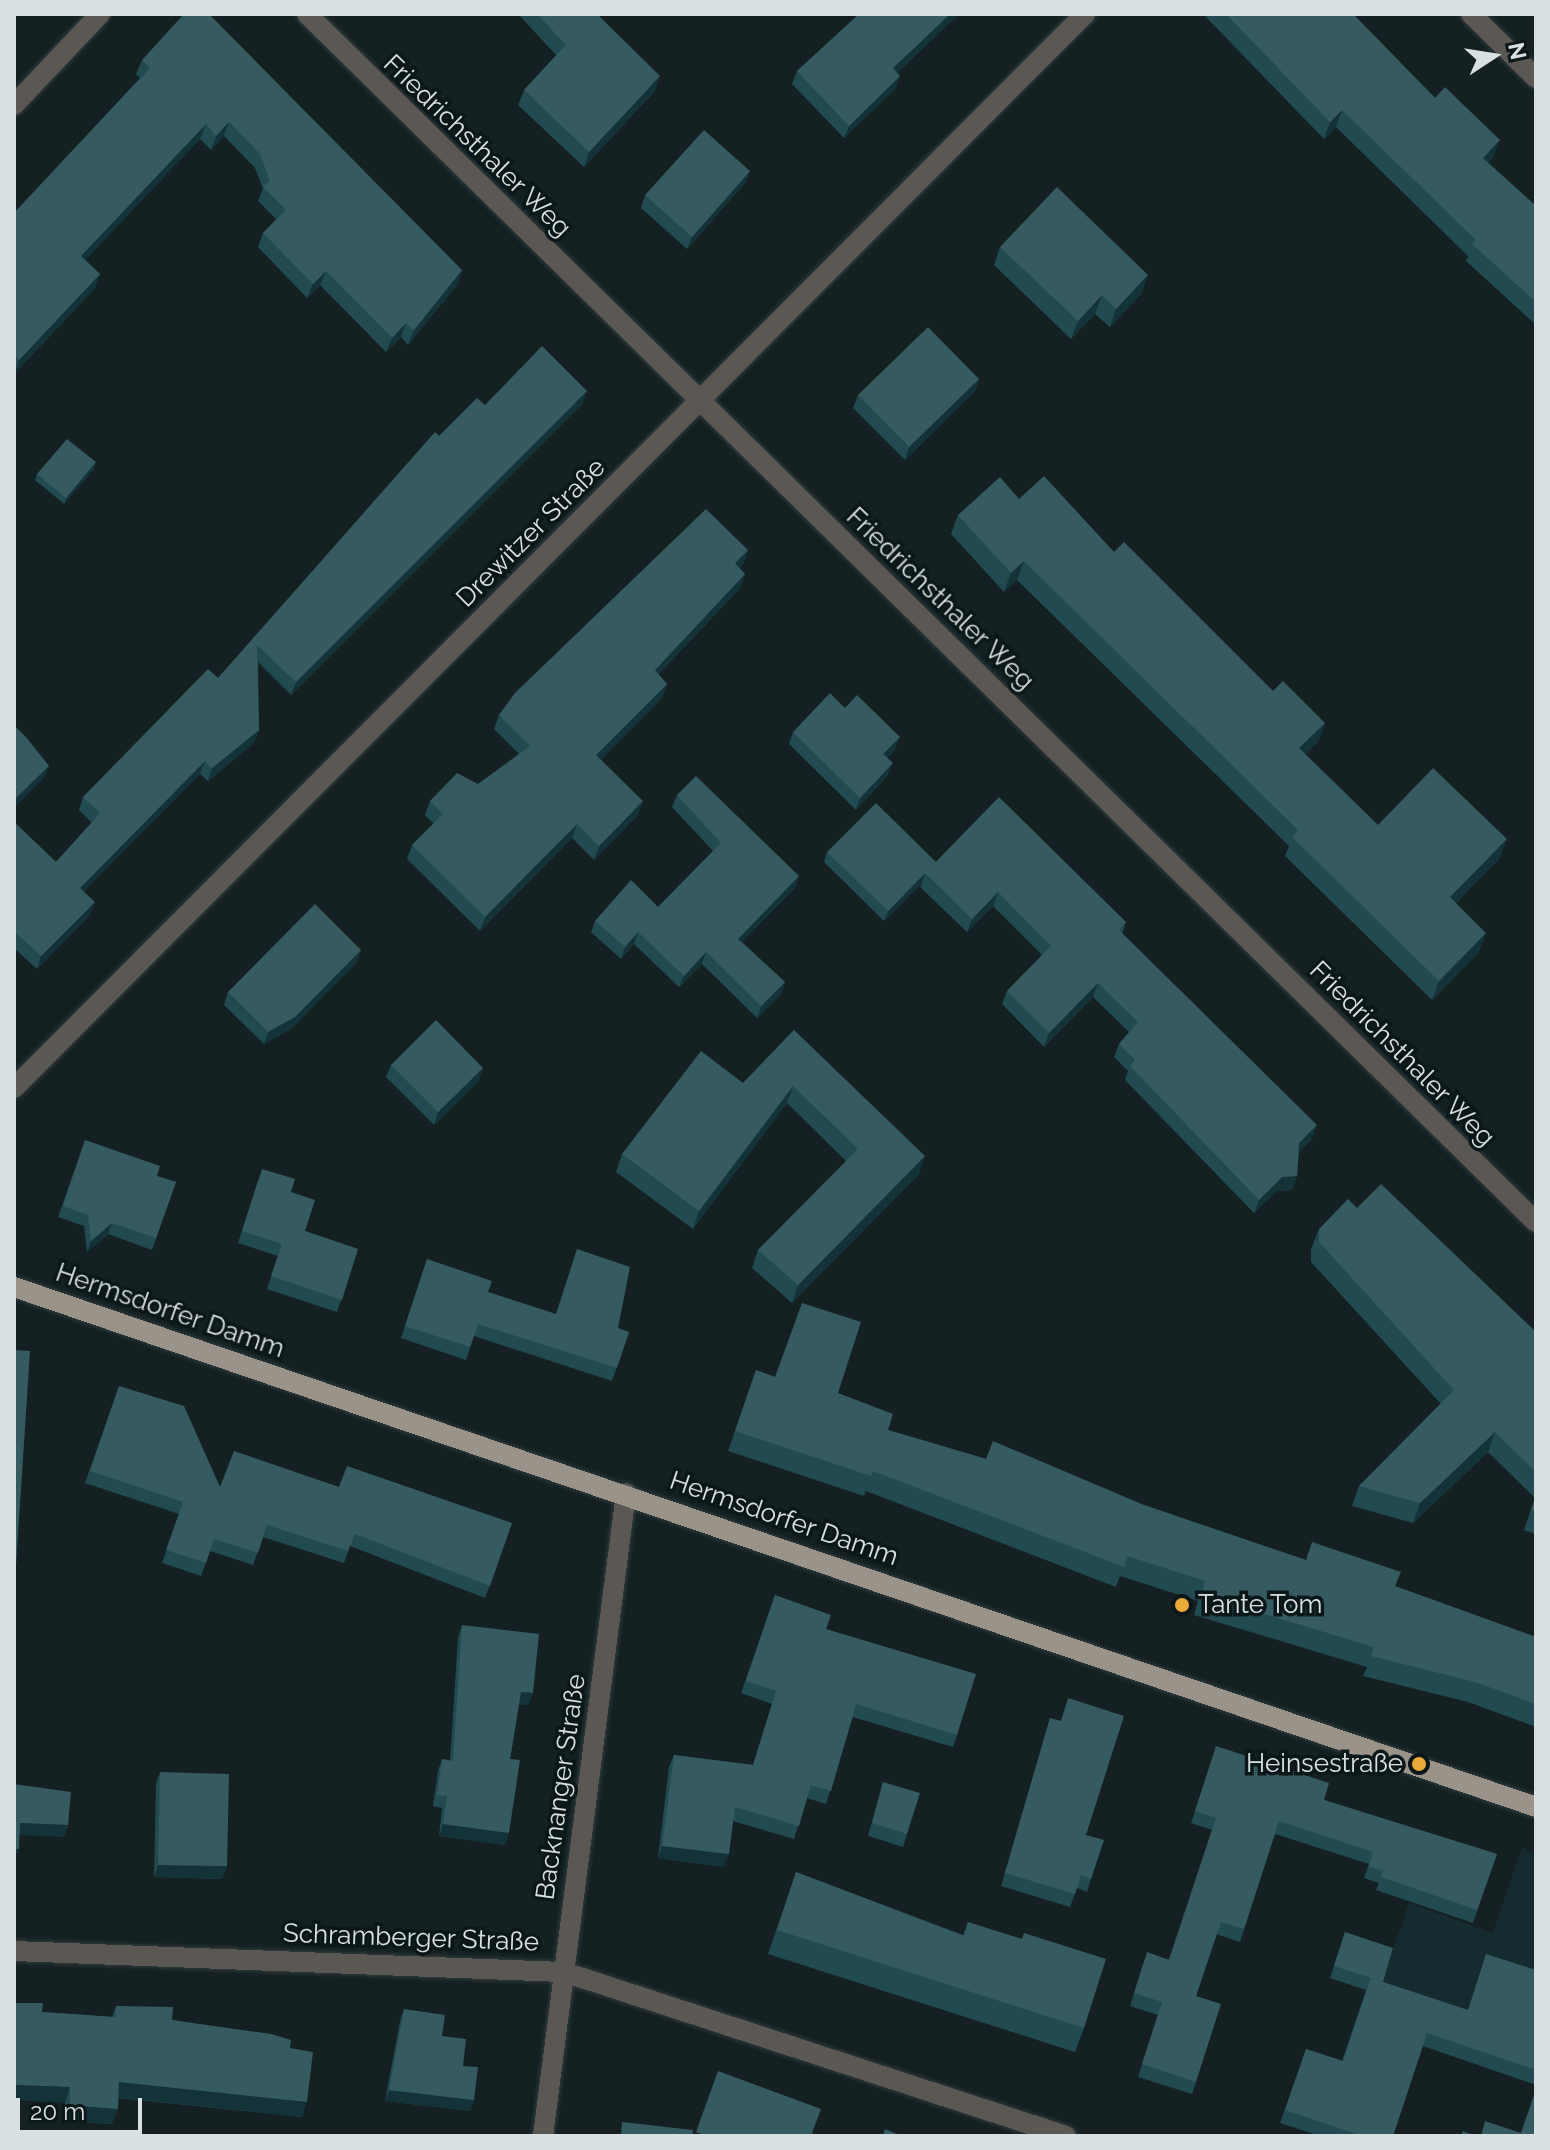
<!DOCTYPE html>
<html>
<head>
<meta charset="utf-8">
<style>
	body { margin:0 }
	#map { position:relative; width:1550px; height:2150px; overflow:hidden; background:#142022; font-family:Raleway,sans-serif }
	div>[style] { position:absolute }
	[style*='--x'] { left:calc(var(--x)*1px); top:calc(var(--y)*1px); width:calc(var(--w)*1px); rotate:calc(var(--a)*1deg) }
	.built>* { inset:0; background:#162b2f }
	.roads { filter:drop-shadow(0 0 2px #2f3b3d) drop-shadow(0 0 2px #2f3b3d) }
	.minor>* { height:20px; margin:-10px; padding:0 10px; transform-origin:10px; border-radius:10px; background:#5b5854 }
	.major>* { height:20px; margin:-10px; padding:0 10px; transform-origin:10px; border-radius:10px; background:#99938a }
	.wall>* { inset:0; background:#224a51 }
	.shaded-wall>* { inset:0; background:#143338 }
	.building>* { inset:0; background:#355a60 }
	.dots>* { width:22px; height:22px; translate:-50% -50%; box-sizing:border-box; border:4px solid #0b1719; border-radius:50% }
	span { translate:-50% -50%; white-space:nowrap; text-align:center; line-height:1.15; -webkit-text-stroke:7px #0b1719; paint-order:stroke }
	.street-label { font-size:26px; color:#d8e0e1 }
	.poi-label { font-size:26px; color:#d8e0e1 }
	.left { translate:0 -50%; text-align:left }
	.right { translate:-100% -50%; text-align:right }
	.frame { position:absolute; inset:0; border:16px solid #d8e0e1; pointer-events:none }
	.north { position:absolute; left:1454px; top:16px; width:80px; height:80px; -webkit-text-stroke:6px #0b1719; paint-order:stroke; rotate:78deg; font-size:22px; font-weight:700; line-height:32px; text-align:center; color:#d8e0e1 }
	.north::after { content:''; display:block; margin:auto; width:28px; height:36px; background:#d8e0e1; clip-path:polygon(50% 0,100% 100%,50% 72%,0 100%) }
	.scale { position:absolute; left:16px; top:2098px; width:126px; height:36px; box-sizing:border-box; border:4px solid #d8e0e1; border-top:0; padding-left:10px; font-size:24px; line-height:28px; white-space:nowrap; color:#d8e0e1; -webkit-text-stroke:6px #0b1719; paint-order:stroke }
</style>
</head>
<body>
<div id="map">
	<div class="built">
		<i style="clip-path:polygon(1522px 1847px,1536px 1857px,1536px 2048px,1378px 1994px,1409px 1903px,1493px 1933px)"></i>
	</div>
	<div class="roads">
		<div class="minor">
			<i style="--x:307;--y:14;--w:1723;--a:44.51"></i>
			<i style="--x:1471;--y:14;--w:91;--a:44.6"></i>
			<i style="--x:14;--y:105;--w:125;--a:-46.6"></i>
			<i style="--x:14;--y:1088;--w:1517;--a:-45.08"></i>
			<i style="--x:14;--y:1951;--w:550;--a:2.19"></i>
			<i style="--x:564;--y:1972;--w:528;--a:18.09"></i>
			<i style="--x:543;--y:2136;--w:648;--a:-82.64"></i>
		</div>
		<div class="major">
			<i style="--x:14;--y:1287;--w:1608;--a:18.86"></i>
		</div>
	</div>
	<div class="wall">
		<i style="clip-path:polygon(518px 14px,597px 14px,655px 91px,584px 167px,518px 105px,524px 90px,556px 55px)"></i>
		<i style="clip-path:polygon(859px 14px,959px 14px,897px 73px,896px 88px,844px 138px,792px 84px,797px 71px)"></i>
		<i style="clip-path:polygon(1203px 14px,1353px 14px,1493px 157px,1488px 163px,1536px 206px,1536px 325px,1466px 261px,1468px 256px,1336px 127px,1324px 139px)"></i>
		<i style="clip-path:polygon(142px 60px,462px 270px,457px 285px,408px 345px,401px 337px,386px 352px,320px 285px,307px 298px,258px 247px,263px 233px,276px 219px,258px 201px,263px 189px,255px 168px,224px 136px,211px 150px,200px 139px,85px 260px,100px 274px,95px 288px,14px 374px,14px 213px,140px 78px,136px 74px)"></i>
		<i style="clip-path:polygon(750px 171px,745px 183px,687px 249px,641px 208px,645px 195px)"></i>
		<i style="clip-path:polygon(1000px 247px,1142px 293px,1110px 327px,1095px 314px,1071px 339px,994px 265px)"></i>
		<i style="clip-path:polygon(979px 379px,975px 391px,905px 460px,853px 408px,858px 395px)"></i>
		<i style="clip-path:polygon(583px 403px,291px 695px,258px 662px,259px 730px,254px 743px,208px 781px,200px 774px,84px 891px,90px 915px,37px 969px,14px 948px,14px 822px,56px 862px,92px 823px,79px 810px,83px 797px,218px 678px,439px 436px,485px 405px)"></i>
		<i style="clip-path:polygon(94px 469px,64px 504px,35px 480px,37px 474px)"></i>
		<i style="clip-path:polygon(1019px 499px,1114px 552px,1273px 691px,1325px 723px,1318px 742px,1305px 754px,1378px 825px,1500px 858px,1456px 903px,1479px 952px,1432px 1000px,1285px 856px,1289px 846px,1017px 580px,1004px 592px,951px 534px,958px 515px)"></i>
		<i style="clip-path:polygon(748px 550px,743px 564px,739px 568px,745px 574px,740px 588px,658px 675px,667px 684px,662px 698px,601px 759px,638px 815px,594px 860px,572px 838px,480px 931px,407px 859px,412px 845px,434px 824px,425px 815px,430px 801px,478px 784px,519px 754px,494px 729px,499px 715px)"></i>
		<i style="clip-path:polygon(845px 708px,895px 750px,887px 758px,888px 775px,856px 810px,789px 744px,793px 732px)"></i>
		<i style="clip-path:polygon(677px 795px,795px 888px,742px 942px,785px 982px,781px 994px,757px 1018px,702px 964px,679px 987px,634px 944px,621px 959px,591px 932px,595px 921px,658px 907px,713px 851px,672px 807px)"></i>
		<i style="clip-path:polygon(827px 852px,936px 862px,1126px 922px,1122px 934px,1312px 1139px,1299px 1152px,1297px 1176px,1292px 1190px,1277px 1191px,1254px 1213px,1125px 1080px,1128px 1071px,1114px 1057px,1119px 1044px,1129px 1032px,1093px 997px,1044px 1047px,1002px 1004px,1007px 991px,1042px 955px,993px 906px,967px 932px,920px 887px,922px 883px,884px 921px,824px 862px)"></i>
		<i style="clip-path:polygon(361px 950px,356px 963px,291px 1029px,264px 1044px,224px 1005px,228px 992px)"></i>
		<i style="clip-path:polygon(794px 1030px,919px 1174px,792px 1303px,752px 1268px,758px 1250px,846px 1161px,787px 1103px,693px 1229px,616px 1172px,622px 1154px,743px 1083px)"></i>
		<i style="clip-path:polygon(391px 1065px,479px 1080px,434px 1125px,386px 1077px)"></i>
		<i style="clip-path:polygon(85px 1140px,157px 1176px,176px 1182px,152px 1250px,108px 1234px,87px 1252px,84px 1226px,58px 1217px)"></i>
		<i style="clip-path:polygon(258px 1181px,291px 1192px,305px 1231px,358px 1249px,337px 1312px,267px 1289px,278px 1256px,238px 1243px)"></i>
		<i style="clip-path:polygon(1357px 1208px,1536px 1332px,1536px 1534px,1524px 1530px,1535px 1498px,1488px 1452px,1413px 1523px,1352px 1506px,1359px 1486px,1441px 1404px,1311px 1262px,1311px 1249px,1319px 1229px)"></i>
		<i style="clip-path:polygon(427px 1259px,488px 1292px,555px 1314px,629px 1332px,612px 1381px,474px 1336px,466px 1360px,401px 1338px)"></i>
		<i style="clip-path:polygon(756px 1370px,775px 1377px,838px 1393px,888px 1430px,1144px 1505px,1305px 1560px,1396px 1587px,1536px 1637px,1536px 1727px,1468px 1702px,1363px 1676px,1367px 1667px,1194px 1615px,1198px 1601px,1120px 1576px,1116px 1587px,866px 1491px,864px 1496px,728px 1451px)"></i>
		<i style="clip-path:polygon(119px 1386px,220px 1487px,339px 1487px,512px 1523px,485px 1598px,350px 1546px,344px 1563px,263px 1537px,253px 1565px,210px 1551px,201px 1576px,162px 1563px,179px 1514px,85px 1483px)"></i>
		<i style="clip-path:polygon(775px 1595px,826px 1629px,957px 1735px,953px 1747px,853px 1717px,826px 1804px,807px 1798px,794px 1839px,733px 1821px,724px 1867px,658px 1858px,669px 1767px,674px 1755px,753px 1765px,772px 1704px,741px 1693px)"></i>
		<i style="clip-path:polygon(462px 1625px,529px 1705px,519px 1704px,510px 1759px,505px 1845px,439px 1836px,442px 1808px,433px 1806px,438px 1771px,442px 1759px,450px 1761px,458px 1637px)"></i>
		<i style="clip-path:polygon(1050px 1718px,1086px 1835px,1091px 1879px,1087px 1892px,1077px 1888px,1070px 1907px,1001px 1886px)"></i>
		<i style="clip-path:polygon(1212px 1759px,1324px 1800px,1497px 1854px,1473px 1923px,1376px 1890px,1379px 1883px,1364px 1878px,1369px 1864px,1275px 1834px,1240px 1942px,1216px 1934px,1196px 1996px,1196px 2082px,1192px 2094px,1138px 2077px,1158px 2015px,1130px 2006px,1143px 1965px,1169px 1959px,1212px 1830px,1191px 1823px)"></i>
		<i style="clip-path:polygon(160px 1772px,227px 1866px,222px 1879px,154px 1877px,156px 1784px)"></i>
		<i style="clip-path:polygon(883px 1782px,907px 1834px,903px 1847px,868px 1836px)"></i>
		<i style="clip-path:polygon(796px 1872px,963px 1935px,968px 1922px,1084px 2028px,1075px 2052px,768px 1954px)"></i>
		<i style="clip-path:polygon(1345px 1932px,1383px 1982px,1467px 2010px,1536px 1970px,1536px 2085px,1423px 2046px,1393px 2136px,1320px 2136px,1280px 2123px,1306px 2049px,1342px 2061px,1366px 1990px,1330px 1978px)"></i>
		<i style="clip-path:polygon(116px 2006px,290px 2048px,302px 2117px,118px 2098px,112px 2124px,64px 2121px,65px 2103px,42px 2012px,112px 2017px)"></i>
		<i style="clip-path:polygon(404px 2009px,442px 2036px,463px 2066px,474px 2100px,470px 2111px,385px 2101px,400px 2021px)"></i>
	</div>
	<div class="shaded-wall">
		<i style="clip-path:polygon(950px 14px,959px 14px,889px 81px,893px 68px)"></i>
		<i style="clip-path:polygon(660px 76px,655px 91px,584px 167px,589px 152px)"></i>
		<i style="clip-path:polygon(900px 76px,896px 88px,844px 138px,849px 126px)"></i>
		<i style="clip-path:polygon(1342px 110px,1336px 127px,1324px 139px,1330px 122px)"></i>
		<i style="clip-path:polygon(229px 122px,224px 136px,211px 150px,216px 136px)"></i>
		<i style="clip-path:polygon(206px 124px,200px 139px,76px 270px,81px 256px)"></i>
		<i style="clip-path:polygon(1500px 140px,1493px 157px,1476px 175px,1483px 158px)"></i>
		<i style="clip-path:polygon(750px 171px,745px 183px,687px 249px,692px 237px)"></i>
		<i style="clip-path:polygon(462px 270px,457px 285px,408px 345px,414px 330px)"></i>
		<i style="clip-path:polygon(326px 271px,320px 285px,307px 298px,313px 284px)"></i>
		<i style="clip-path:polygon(100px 274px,95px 288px,14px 374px,19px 360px)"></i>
		<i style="clip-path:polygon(1148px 275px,1142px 293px,1110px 327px,1116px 309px)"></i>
		<i style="clip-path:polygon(1102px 295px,1095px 314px,1071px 339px,1078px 321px)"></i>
		<i style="clip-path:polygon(406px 323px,401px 337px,386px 352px,392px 338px)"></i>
		<i style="clip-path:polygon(979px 379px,975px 391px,905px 460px,909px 447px)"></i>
		<i style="clip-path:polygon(587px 391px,583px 403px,291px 695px,296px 682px)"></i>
		<i style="clip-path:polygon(96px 462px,94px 469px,64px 504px,66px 498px)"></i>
		<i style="clip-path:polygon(748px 550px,743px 564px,730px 577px,735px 563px)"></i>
		<i style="clip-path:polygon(1024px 561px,1017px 580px,1004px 592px,1011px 573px)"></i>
		<i style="clip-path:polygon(745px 574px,740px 588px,649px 684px,655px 670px)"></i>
		<i style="clip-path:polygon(667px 684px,662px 698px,591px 769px,596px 755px)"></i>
		<i style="clip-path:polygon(1325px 723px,1318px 742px,1292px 767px,1299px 748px)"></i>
		<i style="clip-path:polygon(259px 730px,254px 743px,208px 781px,212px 768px)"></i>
		<i style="clip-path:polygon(900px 737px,895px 750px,879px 767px,883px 754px)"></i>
		<i style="clip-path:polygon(205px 761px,200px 774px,75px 900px,80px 888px)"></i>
		<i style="clip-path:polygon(893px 763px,888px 775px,856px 810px,860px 798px)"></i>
		<i style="clip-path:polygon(49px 766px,44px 778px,14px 808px,14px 800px)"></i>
		<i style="clip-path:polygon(643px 801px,638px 815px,594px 860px,599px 846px)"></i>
		<i style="clip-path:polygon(577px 824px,572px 838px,480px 931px,485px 917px)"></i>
		<i style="clip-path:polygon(1507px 839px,1500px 858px,1443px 916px,1450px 897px)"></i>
		<i style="clip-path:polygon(936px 862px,925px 873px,922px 883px,884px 921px,888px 911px)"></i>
		<i style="clip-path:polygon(799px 876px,795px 888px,734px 950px,738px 939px)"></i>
		<i style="clip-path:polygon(998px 892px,993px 906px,967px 932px,972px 919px)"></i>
		<i style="clip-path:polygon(95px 902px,90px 915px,37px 969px,41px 956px)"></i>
		<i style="clip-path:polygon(638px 932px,634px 944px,621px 959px,625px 947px)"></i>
		<i style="clip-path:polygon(1486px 933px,1479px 952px,1432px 1000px,1439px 981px)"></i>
		<i style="clip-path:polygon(361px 950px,356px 963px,291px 1029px,264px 1044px,268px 1032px)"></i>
		<i style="clip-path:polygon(706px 952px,702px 964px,679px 987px,684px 976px)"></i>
		<i style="clip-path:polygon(785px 982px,781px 994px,757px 1018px,761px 1006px)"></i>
		<i style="clip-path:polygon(1098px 983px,1093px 997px,1044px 1047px,1049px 1033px)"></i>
		<i style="clip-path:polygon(483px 1068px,479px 1080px,434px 1125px,438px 1112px)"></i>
		<i style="clip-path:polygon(793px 1086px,787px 1103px,693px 1229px,699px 1211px)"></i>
		<i style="clip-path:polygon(1317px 1125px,1312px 1139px,1294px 1157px,1299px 1143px)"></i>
		<i style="clip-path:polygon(925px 1156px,919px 1174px,792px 1303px,798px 1285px)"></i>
		<i style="clip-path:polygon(1297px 1176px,1292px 1190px,1277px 1191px,1254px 1213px,1259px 1200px,1282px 1177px)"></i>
		<i style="clip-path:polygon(112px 1223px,108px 1234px,87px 1252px,91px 1241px)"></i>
		<i style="clip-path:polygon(1495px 1432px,1488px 1452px,1413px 1523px,1420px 1503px)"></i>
		<i style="clip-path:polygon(521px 1692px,533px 1693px,529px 1705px,517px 1703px)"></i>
		<i style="clip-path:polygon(20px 1823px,68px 1825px,64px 1837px,16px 1835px)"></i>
		<i style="clip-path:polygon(443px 1824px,509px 1833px,505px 1845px,439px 1836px)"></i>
		<i style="clip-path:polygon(662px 1846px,729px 1854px,724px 1867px,658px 1858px)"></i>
		<i style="clip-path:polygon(14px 1849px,19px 1849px,14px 1861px)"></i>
		<i style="clip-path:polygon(158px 1865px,227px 1866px,222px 1879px,154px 1877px)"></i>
		<i style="clip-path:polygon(119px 2082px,307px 2102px,302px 2117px,114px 2097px)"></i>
		<i style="clip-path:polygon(14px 2085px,70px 2087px,65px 2103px,14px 2100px)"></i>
		<i style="clip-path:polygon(389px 2090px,474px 2100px,470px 2111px,385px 2101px)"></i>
		<i style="clip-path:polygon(70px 2105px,118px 2109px,112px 2124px,64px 2121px)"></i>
	</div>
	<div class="building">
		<i style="clip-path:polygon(184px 14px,209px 14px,462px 270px,414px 330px,406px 323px,392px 338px,326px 271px,313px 284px,263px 233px,286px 210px,263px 187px,270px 181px,260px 154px,229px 122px,216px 136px,206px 124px,81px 256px,100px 274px,19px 360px,14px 355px,14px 213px,150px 68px,142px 60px)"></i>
		<i style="clip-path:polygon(537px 14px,597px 14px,660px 76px,589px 152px,524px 90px,566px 45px)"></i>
		<i style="clip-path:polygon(859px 14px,950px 14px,893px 68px,900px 76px,849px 126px,797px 71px)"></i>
		<i style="clip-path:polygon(1226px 14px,1353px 14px,1435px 98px,1445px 87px,1500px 140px,1483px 158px,1536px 206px,1536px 302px,1472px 244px,1476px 240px,1342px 110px,1330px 122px)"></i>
		<i style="clip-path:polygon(704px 130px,750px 171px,692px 237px,645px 195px)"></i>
		<i style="clip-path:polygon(1057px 187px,1148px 275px,1116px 309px,1102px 295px,1078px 321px,1000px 247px)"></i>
		<i style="clip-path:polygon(928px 327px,979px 379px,909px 447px,858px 395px)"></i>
		<i style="clip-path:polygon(542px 346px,587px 391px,296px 682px,257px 645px,259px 730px,212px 768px,205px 761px,80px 888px,95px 902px,41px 956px,14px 931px,14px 822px,56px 862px,100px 813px,83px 797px,208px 669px,218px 678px,435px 432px,439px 436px,477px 398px,485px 405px)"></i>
		<i style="clip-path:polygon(67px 439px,96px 462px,66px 498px,37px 474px)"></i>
		<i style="clip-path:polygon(1044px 476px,1114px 552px,1124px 542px,1273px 691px,1283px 681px,1325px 723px,1299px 748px,1378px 825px,1433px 768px,1507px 839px,1450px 897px,1486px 933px,1439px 981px,1292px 837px,1298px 830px,1024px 561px,1011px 573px,958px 515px,1000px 477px,1019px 499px)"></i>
		<i style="clip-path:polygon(706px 509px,748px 550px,735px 563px,745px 574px,655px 670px,667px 684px,596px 755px,643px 801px,599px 846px,577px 824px,485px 917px,412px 845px,443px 814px,430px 801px,457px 773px,478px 784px,530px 746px,499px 715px,515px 693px)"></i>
		<i style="clip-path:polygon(830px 693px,845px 708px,857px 695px,900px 737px,883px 754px,893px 763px,860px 798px,793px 732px)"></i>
		<i style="clip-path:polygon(14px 725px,26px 737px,49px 766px,14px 800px)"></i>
		<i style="clip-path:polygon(696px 776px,799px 876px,738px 939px,785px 982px,761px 1006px,706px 952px,684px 976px,638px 932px,625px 947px,595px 921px,631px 880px,658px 907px,721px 843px,677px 795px)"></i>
		<i style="clip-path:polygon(999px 797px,1126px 922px,1119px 930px,1317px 1125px,1299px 1143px,1297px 1176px,1282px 1177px,1259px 1200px,1130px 1066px,1135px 1060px,1119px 1044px,1138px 1022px,1098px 983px,1049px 1033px,1007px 991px,1051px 946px,998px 892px,972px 919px,925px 873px)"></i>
		<i style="clip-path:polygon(876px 803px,936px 862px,888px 911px,827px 852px)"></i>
		<i style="clip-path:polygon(315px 904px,361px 950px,295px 1017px,268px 1032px,228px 992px)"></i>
		<i style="clip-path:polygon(436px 1020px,483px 1068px,438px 1112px,391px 1065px)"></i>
		<i style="clip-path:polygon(794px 1030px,925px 1156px,798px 1285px,758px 1250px,858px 1149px,793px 1086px,699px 1211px,622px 1154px,701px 1051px,743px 1083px)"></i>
		<i style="clip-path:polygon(85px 1140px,160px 1166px,157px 1176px,176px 1182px,156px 1238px,112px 1223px,91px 1241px,88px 1215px,63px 1206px)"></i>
		<i style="clip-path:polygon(262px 1169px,295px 1179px,291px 1192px,315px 1200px,305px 1231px,358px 1249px,342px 1300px,271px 1276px,282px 1244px,242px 1231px)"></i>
		<i style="clip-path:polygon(1381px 1184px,1536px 1332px,1536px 1472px,1495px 1432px,1420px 1503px,1359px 1486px,1454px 1390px,1319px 1242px,1319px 1229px,1348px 1199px,1357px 1208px)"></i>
		<i style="clip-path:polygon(577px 1249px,630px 1267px,618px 1328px,629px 1332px,617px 1368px,478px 1324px,470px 1347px,405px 1326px,427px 1259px,492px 1281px,488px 1292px,556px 1314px)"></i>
		<i style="clip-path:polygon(802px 1303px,861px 1322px,838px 1393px,893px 1414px,888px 1430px,986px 1459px,993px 1441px,1144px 1505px,1306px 1560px,1312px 1542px,1401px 1572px,1395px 1586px,1536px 1637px,1536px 1704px,1475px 1682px,1371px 1656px,1374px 1647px,1201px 1595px,1205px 1581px,1127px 1556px,1124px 1567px,873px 1471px,871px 1476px,735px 1431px,756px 1370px,775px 1377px)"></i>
		<i style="clip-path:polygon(14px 1350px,30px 1351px,14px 1596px)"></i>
		<i style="clip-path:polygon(119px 1386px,184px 1406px,220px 1487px,234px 1451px,339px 1487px,347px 1466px,512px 1523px,490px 1586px,355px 1534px,348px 1551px,267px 1525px,258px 1553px,214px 1539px,206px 1563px,166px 1550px,183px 1502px,90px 1471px)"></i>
		<i style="clip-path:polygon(1536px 1495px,1536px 1511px,1531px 1510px)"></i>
		<i style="clip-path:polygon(775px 1595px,831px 1615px,826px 1629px,976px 1674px,957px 1735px,856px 1704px,831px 1791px,811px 1785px,799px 1826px,735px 1807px,729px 1854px,662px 1846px,674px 1755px,753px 1765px,776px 1691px,746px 1681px)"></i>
		<i style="clip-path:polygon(462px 1625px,539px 1634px,533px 1693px,521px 1692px,510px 1759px,520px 1760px,509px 1833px,443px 1824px,447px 1796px,437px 1795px,442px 1759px,453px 1761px)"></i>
		<i style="clip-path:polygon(1068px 1698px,1124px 1716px,1086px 1835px,1104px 1840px,1091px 1879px,1081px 1875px,1075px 1894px,1005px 1873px,1050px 1718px,1061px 1721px)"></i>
		<i style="clip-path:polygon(1216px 1746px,1329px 1783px,1324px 1800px,1497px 1854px,1477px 1910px,1381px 1877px,1383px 1871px,1369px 1866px,1373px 1852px,1279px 1821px,1244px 1929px,1221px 1922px,1196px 1996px,1221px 2004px,1196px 2082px,1142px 2064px,1162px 2002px,1134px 1993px,1147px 1952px,1169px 1960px,1216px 1818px,1195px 1811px)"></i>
		<i style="clip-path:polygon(160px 1772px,229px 1774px,227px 1866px,158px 1865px)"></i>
		<i style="clip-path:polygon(883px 1782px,920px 1793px,907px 1834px,872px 1823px)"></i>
		<i style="clip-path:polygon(14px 1784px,71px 1792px,68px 1825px,20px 1823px,19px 1849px,14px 1849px)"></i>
		<i style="clip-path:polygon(796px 1872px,964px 1936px,968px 1922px,1022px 1939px,1024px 1933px,1106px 1959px,1084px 2028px,777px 1930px)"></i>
		<i style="clip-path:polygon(1345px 1932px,1393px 1948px,1383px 1982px,1334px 1966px)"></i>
		<i style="clip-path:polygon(1486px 1954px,1536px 1970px,1536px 2070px,1427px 2033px,1393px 2136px,1362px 2136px,1285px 2110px,1306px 2049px,1343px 2061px,1371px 1978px,1468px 2010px)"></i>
		<i style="clip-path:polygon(14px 2003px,43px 2003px,42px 2012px,115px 2017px,116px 2006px,173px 2007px,172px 2020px,271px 2034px,291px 2040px,290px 2048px,313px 2052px,307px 2102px,119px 2082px,118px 2109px,70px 2105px,70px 2087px,14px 2085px)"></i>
		<i style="clip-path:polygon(404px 2009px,445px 2015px,442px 2036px,466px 2039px,463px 2066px,478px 2067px,474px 2100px,389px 2090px)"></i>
		<i style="clip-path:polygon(718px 2071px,821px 2109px,811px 2136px,706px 2136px,696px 2132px)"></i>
		<i style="clip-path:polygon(1536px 2089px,1536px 2136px,1481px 2136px,1485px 2121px,1521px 2133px)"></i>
		<i style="clip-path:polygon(622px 2122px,693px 2130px,692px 2136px,621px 2136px)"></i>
		<i style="clip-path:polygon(885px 2129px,902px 2136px,883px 2136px)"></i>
		<i style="clip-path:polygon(1463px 2131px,1476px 2136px,1461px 2136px)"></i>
	</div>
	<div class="dots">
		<i style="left:1182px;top:1605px;background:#eaaa38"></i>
		<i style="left:1419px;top:1764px;background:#eaaa38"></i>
	</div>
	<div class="street-label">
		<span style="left:477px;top:146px;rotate:44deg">Friedrichsthaler Weg</span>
		<span style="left:531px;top:533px;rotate:-45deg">Drewitzer Straße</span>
		<span style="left:940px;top:599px;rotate:44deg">Friedrichsthaler Weg</span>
		<span style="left:1402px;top:1054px;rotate:45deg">Friedrichsthaler Weg</span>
		<span style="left:170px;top:1311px;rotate:19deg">Hermsdorfer Damm</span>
		<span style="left:784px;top:1519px;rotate:19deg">Hermsdorfer Damm</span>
		<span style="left:561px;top:1787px;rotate:-82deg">Backnanger Straße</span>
		<span style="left:411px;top:1938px;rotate:2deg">Schramberger Straße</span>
	</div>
	<div class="poi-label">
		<span class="left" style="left:1198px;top:1605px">Tante Tom</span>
		<span class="right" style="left:1403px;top:1764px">Heinsestraße</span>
	</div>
	<div class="frame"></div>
	<div class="north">N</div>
	<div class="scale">20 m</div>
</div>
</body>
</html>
